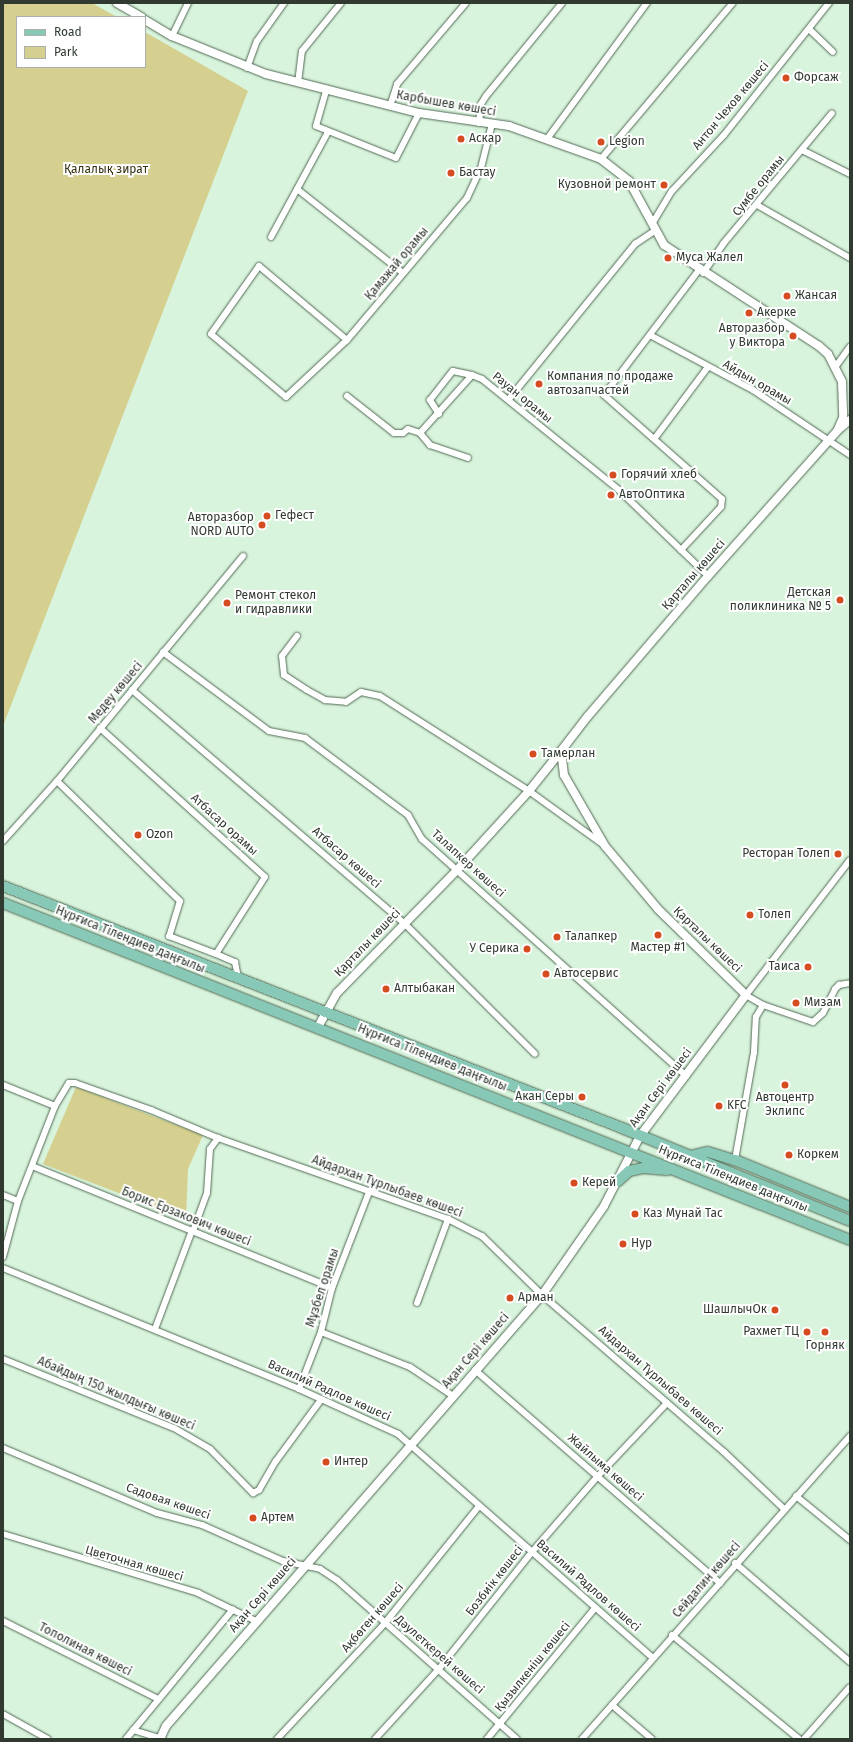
<!DOCTYPE html>
<html>
<head>
<meta charset="utf-8">
<style>
	body { margin:0 }
	#map { position:relative; width:853px; height:1742px; overflow:hidden; background:#d9f4dd; font-family:"Fira Sans",sans-serif }
	div>[style] { position:absolute }
	[style*='--x'] { left:calc(var(--x)*1px); top:calc(var(--y)*1px); width:calc(var(--w)*1px); rotate:calc(var(--a)*1deg) }
	.green>* { inset:0; background:#d5d08f }
	.roads { filter:drop-shadow(0 0 1px #516954) drop-shadow(0 0 1px #516954) }
	.minor>* { height:6px; margin:-3px; padding:0 3px; transform-origin:3px; border-radius:3px; background:#fff }
	.tertiary>* { height:8px; margin:-4px; padding:0 4px; transform-origin:4px; border-radius:4px; background:#fff }
	.primary>* { height:10px; margin:-5px; padding:0 5px; transform-origin:5px; border-radius:5px; background:#88c8b6 }
	.dots>* { width:11px; height:11px; translate:-50% -50%; box-sizing:border-box; border:2px solid #fff; border-radius:50% }
	span { translate:-50% -50%; white-space:nowrap; text-align:center; line-height:1.15; -webkit-text-stroke:4px #fff; paint-order:stroke }
	.poi-label { font-size:12px; color:#303a31 }
	.left { translate:0 -50%; text-align:left }
	.right { translate:-100% -50%; text-align:right }
	.street-label { font-size:12px; color:#303a31 }
	.park-label { font-size:12px; color:#363312 }
	.frame { position:absolute; inset:0; border:4px solid #303a31; pointer-events:none }
	.legend { position:absolute; left:16px; top:16px; width:130px; height:52px; box-sizing:border-box; background:#fff; border:1px solid #acb0ad; margin:0; padding:5px 7px; list-style:none; font-size:12px; color:#303a31 }
	.legend li { display:flex; align-items:center; gap:8px; height:20px }
	.legend b { width:20px; border:1px solid #acb0ad }
</style>
</head>
<body>
<div id="map">
	<div class="green">
		<i style="clip-path:polygon(3px 3px,92px 3px,117px 17px,17px 17px,17px 67px,145px 67px,145px 32px,248px 91px,3px 726px)"></i>
		<i style="clip-path:polygon(76px 1087px,203px 1135px,188px 1169px,186px 1219px,43px 1164px)"></i>
	</div>
	<div class="roads">
		<div class="minor">
			<i style="--x:809;--y:29;--w:33;--a:44"></i>
			<i style="--x:172;--y:36;--w:37;--a:-64"></i>
			<i style="--x:247;--y:68;--w:29;--a:-70"></i>
			<i style="--x:257;--y:41;--w:47;--a:-54.6"></i>
			<i style="--x:298;--y:83;--w:32;--a:-83"></i>
			<i style="--x:302;--y:51;--w:62;--a:-50.9"></i>
			<i style="--x:326;--y:91;--w:36;--a:106"></i>
			<i style="--x:316;--y:126;--w:86;--a:21.8"></i>
			<i style="--x:396;--y:158;--w:51;--a:-62.9"></i>
			<i style="--x:390;--y:106;--w:23;--a:-72"></i>
			<i style="--x:397;--y:84;--w:106;--a:-49.6"></i>
			<i style="--x:479;--y:123;--w:19;--a:-84"></i>
			<i style="--x:481;--y:104;--w:9;--a:-58"></i>
			<i style="--x:486;--y:96;--w:120;--a:-50.7"></i>
			<i style="--x:547;--y:139;--w:169;--a:-53.7"></i>
			<i style="--x:802;--y:150;--w:54;--a:26.6"></i>
			<i style="--x:601;--y:159;--w:204;--a:-49.8"></i>
			<i style="--x:297;--y:189;--w:135;--a:38.4"></i>
			<i style="--x:757;--y:205;--w:107;--a:29.7"></i>
			<i style="--x:652;--y:224;--w:39;--a:-59"></i>
			<i style="--x:672;--y:191;--w:76;--a:-47.1"></i>
			<i style="--x:724;--y:135;--w:169;--a:-51.5"></i>
			<i style="--x:271;--y:237;--w:119;--a:-61.5"></i>
			<i style="--x:703;--y:273;--w:35;--a:-55"></i>
			<i style="--x:723;--y:244;--w:170;--a:-50.2"></i>
			<i style="--x:650;--y:335;--w:117;--a:28.1"></i>
			<i style="--x:753;--y:390;--w:117;--a:33.8"></i>
			<i style="--x:347;--y:340;--w:115;--a:-139.9"></i>
			<i style="--x:259;--y:266;--w:83;--a:125.2"></i>
			<i style="--x:211;--y:334;--w:98;--a:40"></i>
			<i style="--x:286;--y:397;--w:83;--a:-43.1"></i>
			<i style="--x:347;--y:340;--w:186;--a:-49.8"></i>
			<i style="--x:467;--y:198;--w:33;--a:-65"></i>
			<i style="--x:481;--y:168;--w:45;--a:-76"></i>
			<i style="--x:836;--y:366;--w:24;--a:-54"></i>
			<i style="--x:347;--y:396;--w:60;--a:38.2"></i>
			<i style="--x:394;--y:433;--w:9;--a:0"></i>
			<i style="--x:403;--y:433;--w:6;--a:-39"></i>
			<i style="--x:408;--y:429;--w:13;--a:18"></i>
			<i style="--x:420;--y:433;--w:78;--a:-48.1"></i>
			<i style="--x:472;--y:375;--w:11;--a:22"></i>
			<i style="--x:482;--y:379;--w:176;--a:39"></i>
			<i style="--x:619;--y:490;--w:124;--a:44"></i>
			<i style="--x:509;--y:399;--w:200;--a:-50.9"></i>
			<i style="--x:635;--y:244;--w:23;--a:-34"></i>
			<i style="--x:439;--y:414;--w:17;--a:-123"></i>
			<i style="--x:430;--y:400;--w:37;--a:-52"></i>
			<i style="--x:453;--y:371;--w:19;--a:12"></i>
			<i style="--x:420;--y:433;--w:16;--a:50"></i>
			<i style="--x:430;--y:445;--w:40;--a:18.9"></i>
			<i style="--x:655;--y:438;--w:89;--a:-53.3"></i>
			<i style="--x:681;--y:550;--w:59;--a:-47.1"></i>
			<i style="--x:721;--y:507;--w:8;--a:-83"></i>
			<i style="--x:722;--y:499;--w:157;--a:-138.6"></i>
			<i style="--x:604;--y:395;--w:157;--a:-52.8"></i>
			<i style="--x:297;--y:636;--w:25;--a:127"></i>
			<i style="--x:282;--y:656;--w:19;--a:84"></i>
			<i style="--x:284;--y:675;--w:27;--a:33"></i>
			<i style="--x:307;--y:690;--w:21;--a:29"></i>
			<i style="--x:325;--y:700;--w:21;--a:5"></i>
			<i style="--x:346;--y:702;--w:18;--a:-34"></i>
			<i style="--x:361;--y:692;--w:19;--a:12"></i>
			<i style="--x:380;--y:696;--w:177;--a:32.5"></i>
			<i style="--x:529;--y:791;--w:92;--a:35.8"></i>
			<i style="--x:163;--y:652;--w:132;--a:36.7"></i>
			<i style="--x:269;--y:731;--w:37;--a:11"></i>
			<i style="--x:305;--y:738;--w:129;--a:36.8"></i>
			<i style="--x:408;--y:815;--w:28;--a:60"></i>
			<i style="--x:422;--y:839;--w:355;--a:41.9"></i>
			<i style="--x:132;--y:690;--w:358;--a:40.6"></i>
			<i style="--x:404;--y:923;--w:185;--a:45"></i>
			<i style="--x:100;--y:728;--w:222;--a:42.1"></i>
			<i style="--x:265;--y:877;--w:91;--a:122.5"></i>
			<i style="--x:216;--y:954;--w:21;--a:23"></i>
			<i style="--x:235;--y:962;--w:16;--a:79"></i>
			<i style="--x:57;--y:781;--w:172;--a:44.3"></i>
			<i style="--x:180;--y:901;--w:37;--a:107"></i>
			<i style="--x:169;--y:936;--w:50;--a:21"></i>
			<i style="--x:3;--y:841;--w:81;--a:-48"></i>
			<i style="--x:57;--y:781;--w:292;--a:-50.4"></i>
			<i style="--x:763;--y:1005;--w:53;--a:18.8"></i>
			<i style="--x:813;--y:1022;--w:13;--a:-42"></i>
			<i style="--x:823;--y:1013;--w:27;--a:-63"></i>
			<i style="--x:835;--y:989;--w:6;--a:-45"></i>
			<i style="--x:839;--y:985;--w:11;--a:-10"></i>
			<i style="--x:3;--y:1085;--w:56;--a:22"></i>
			<i style="--x:735;--y:1160;--w:110;--a:-80"></i>
			<i style="--x:754;--y:1052;--w:35;--a:-87"></i>
			<i style="--x:756;--y:1017;--w:14;--a:-60"></i>
			<i style="--x:763;--y:1005;--w:20;--a:-150"></i>
			<i style="--x:746;--y:995;--w:170;--a:-52.4"></i>
			<i style="--x:32;--y:1166;--w:324;--a:22.1"></i>
			<i style="--x:3;--y:1195;--w:16;--a:22"></i>
			<i style="--x:193;--y:1231;--w:40;--a:-69.8"></i>
			<i style="--x:207;--y:1193;--w:44;--a:-86.1"></i>
			<i style="--x:210;--y:1149;--w:14;--a:-54"></i>
			<i style="--x:218;--y:1138;--w:244;--a:19.4"></i>
			<i style="--x:448;--y:1219;--w:38;--a:27"></i>
			<i style="--x:482;--y:1236;--w:84;--a:44.5"></i>
			<i style="--x:542;--y:1295;--w:240;--a:40.8"></i>
			<i style="--x:724;--y:1452;--w:83;--a:43.5"></i>
			<i style="--x:3;--y:1257;--w:58;--a:-75"></i>
			<i style="--x:18;--y:1201;--w:102;--a:-68.7"></i>
			<i style="--x:55;--y:1106;--w:27;--a:-59"></i>
			<i style="--x:69;--y:1083;--w:6;--a:0"></i>
			<i style="--x:75;--y:1083;--w:81;--a:19.6"></i>
			<i style="--x:151;--y:1110;--w:73;--a:22.7"></i>
			<i style="--x:3;--y:1268;--w:320;--a:22.2"></i>
			<i style="--x:299;--y:1389;--w:109;--a:24.4"></i>
			<i style="--x:398;--y:1434;--w:339;--a:41.3"></i>
			<i style="--x:417;--y:1303;--w:90;--a:-69.7"></i>
			<i style="--x:155;--y:1329;--w:103;--a:-69.4"></i>
			<i style="--x:321;--y:1332;--w:96;--a:21.5"></i>
			<i style="--x:410;--y:1367;--w:52;--a:34"></i>
			<i style="--x:3;--y:1359;--w:184;--a:22"></i>
			<i style="--x:174;--y:1428;--w:42;--a:30.3"></i>
			<i style="--x:210;--y:1449;--w:62;--a:45.7"></i>
			<i style="--x:253;--y:1493;--w:7;--a:-27"></i>
			<i style="--x:259;--y:1490;--w:34;--a:-60"></i>
			<i style="--x:276;--y:1461;--w:74;--a:-53.7"></i>
			<i style="--x:475;--y:1370;--w:325;--a:41"></i>
			<i style="--x:299;--y:1389;--w:61;--a:-68.9"></i>
			<i style="--x:321;--y:1332;--w:45;--a:-76"></i>
			<i style="--x:332;--y:1288;--w:103;--a:-68.9"></i>
			<i style="--x:3;--y:1448;--w:167;--a:22.9"></i>
			<i style="--x:157;--y:1513;--w:47;--a:14.9"></i>
			<i style="--x:202;--y:1525;--w:89;--a:24"></i>
			<i style="--x:283;--y:1561;--w:38;--a:12"></i>
			<i style="--x:320;--y:1569;--w:20;--a:33"></i>
			<i style="--x:337;--y:1580;--w:240;--a:41.5"></i>
			<i style="--x:796;--y:1496;--w:70;--a:39.2"></i>
			<i style="--x:3;--y:1534;--w:204;--a:16.8"></i>
			<i style="--x:198;--y:1593;--w:64;--a:25.8"></i>
			<i style="--x:735;--y:1563;--w:152;--a:40.7"></i>
			<i style="--x:3;--y:1621;--w:174;--a:26.7"></i>
			<i style="--x:672;--y:1635;--w:164;--a:39.3"></i>
			<i style="--x:612;--y:1705;--w:52;--a:40.4"></i>
			<i style="--x:3;--y:1714;--w:51;--a:29.1"></i>
			<i style="--x:133;--y:1730;--w:27;--a:17"></i>
			<i style="--x:126;--y:1739;--w:168;--a:-50.5"></i>
			<i style="--x:277;--y:1739;--w:158;--a:-47"></i>
			<i style="--x:385;--y:1623;--w:150;--a:-51.2"></i>
			<i style="--x:375;--y:1739;--w:93;--a:-47.6"></i>
			<i style="--x:438;--y:1670;--w:151;--a:-51.5"></i>
			<i style="--x:532;--y:1552;--w:99;--a:-49.1"></i>
			<i style="--x:597;--y:1477;--w:102;--a:-46.6"></i>
			<i style="--x:487;--y:1739;--w:170;--a:-50.5"></i>
			<i style="--x:582;--y:1739;--w:405;--a:-48.5"></i>
			<i style="--x:804;--y:1739;--w:69;--a:-48.5"></i>
		</div>
		<div class="tertiary">
			<i style="--x:117;--y:3;--w:28;--a:30"></i>
			<i style="--x:145;--y:20;--w:31;--a:31"></i>
			<i style="--x:172;--y:36;--w:101;--a:22"></i>
			<i style="--x:266;--y:74;--w:158;--a:14.3"></i>
			<i style="--x:419;--y:113;--w:91;--a:8.2"></i>
			<i style="--x:509;--y:126;--w:98;--a:19.7"></i>
			<i style="--x:601;--y:159;--w:36;--a:38"></i>
			<i style="--x:629;--y:181;--w:73;--a:61.3"></i>
			<i style="--x:664;--y:245;--w:185;--a:33.1"></i>
			<i style="--x:819;--y:346;--w:12;--a:42"></i>
			<i style="--x:828;--y:354;--w:31;--a:63"></i>
			<i style="--x:842;--y:382;--w:36;--a:88"></i>
			<i style="--x:843;--y:418;--w:12;--a:114"></i>
			<i style="--x:318;--y:1027;--w:39;--a:-61"></i>
			<i style="--x:337;--y:993;--w:173;--a:-45.7"></i>
			<i style="--x:458;--y:869;--w:105;--a:-47.7"></i>
			<i style="--x:529;--y:791;--w:51;--a:-51.3"></i>
			<i style="--x:160;--y:1739;--w:14;--a:-65"></i>
			<i style="--x:166;--y:1726;--w:572;--a:-48.9"></i>
			<i style="--x:542;--y:1295;--w:108;--a:-55.1"></i>
			<i style="--x:604;--y:1206;--w:79;--a:-62.8"></i>
			<i style="--x:640;--y:1136;--w:176;--a:-53.1"></i>
			<i style="--x:746;--y:995;--w:123;--a:-135.7"></i>
			<i style="--x:658;--y:909;--w:82;--a:-130.1"></i>
			<i style="--x:605;--y:846;--w:82;--a:-120"></i>
			<i style="--x:564;--y:775;--w:24;--a:-97"></i>
			<i style="--x:561;--y:751;--w:44;--a:-52.4"></i>
			<i style="--x:588;--y:716;--w:184;--a:-49.4"></i>
			<i style="--x:708;--y:576;--w:195;--a:-48.3"></i>
			<i style="--x:838;--y:430;--w:16;--a:-40"></i>
		</div>
		<div class="primary">
			<i style="--x:3;--y:886;--w:665;--a:21.35"></i>
			<i style="--x:622;--y:1128;--w:246;--a:22.2"></i>
			<i style="--x:3;--y:903;--w:912;--a:21.7"></i>
			<i style="--x:690;--y:1156;--w:18;--a:-13"></i>
			<i style="--x:708;--y:1152;--w:28;--a:17"></i>
			<i style="--x:735;--y:1160;--w:124;--a:22.2"></i>
			<i style="--x:618;--y:1181;--w:15;--a:-42"></i>
			<i style="--x:629;--y:1171;--w:14;--a:-12"></i>
			<i style="--x:643;--y:1168;--w:24;--a:5"></i>
		</div>
	</div>
	<div class="dots">
		<i style="left:786px;top:78px;background:#d44c20"></i>
		<i style="left:461px;top:139px;background:#d44c20"></i>
		<i style="left:601px;top:142px;background:#d44c20"></i>
		<i style="left:451px;top:173px;background:#d44c20"></i>
		<i style="left:664px;top:185px;background:#d44c20"></i>
		<i style="left:668px;top:258px;background:#d44c20"></i>
		<i style="left:787px;top:296px;background:#d44c20"></i>
		<i style="left:749px;top:313px;background:#d44c20"></i>
		<i style="left:793px;top:336px;background:#d44c20"></i>
		<i style="left:539px;top:384px;background:#d44c20"></i>
		<i style="left:613px;top:475px;background:#d44c20"></i>
		<i style="left:611px;top:495px;background:#d44c20"></i>
		<i style="left:267px;top:516px;background:#d44c20"></i>
		<i style="left:262px;top:525px;background:#d44c20"></i>
		<i style="left:840px;top:600px;background:#d44c20"></i>
		<i style="left:227px;top:603px;background:#d44c20"></i>
		<i style="left:533px;top:754px;background:#d44c20"></i>
		<i style="left:138px;top:835px;background:#d44c20"></i>
		<i style="left:838px;top:854px;background:#d44c20"></i>
		<i style="left:750px;top:915px;background:#d44c20"></i>
		<i style="left:658px;top:935px;background:#d44c20"></i>
		<i style="left:557px;top:937px;background:#d44c20"></i>
		<i style="left:527px;top:949px;background:#d44c20"></i>
		<i style="left:808px;top:967px;background:#d44c20"></i>
		<i style="left:546px;top:974px;background:#d44c20"></i>
		<i style="left:386px;top:989px;background:#d44c20"></i>
		<i style="left:796px;top:1003px;background:#d44c20"></i>
		<i style="left:785px;top:1085px;background:#d44c20"></i>
		<i style="left:582px;top:1097px;background:#d44c20"></i>
		<i style="left:719px;top:1106px;background:#d44c20"></i>
		<i style="left:789px;top:1155px;background:#d44c20"></i>
		<i style="left:574px;top:1183px;background:#d44c20"></i>
		<i style="left:635px;top:1214px;background:#d44c20"></i>
		<i style="left:623px;top:1244px;background:#d44c20"></i>
		<i style="left:510px;top:1298px;background:#d44c20"></i>
		<i style="left:775px;top:1310px;background:#d44c20"></i>
		<i style="left:807px;top:1332px;background:#d44c20"></i>
		<i style="left:825px;top:1332px;background:#d44c20"></i>
		<i style="left:326px;top:1462px;background:#d44c20"></i>
		<i style="left:253px;top:1518px;background:#d44c20"></i>
	</div>
	<div class="poi-label">
		<span class="left" style="left:794px;top:78px">Форсаж</span>
		<span class="left" style="left:469px;top:139px">Аскар</span>
		<span class="left" style="left:609px;top:142px">Legion</span>
		<span class="left" style="left:459px;top:173px">Бастау</span>
		<span class="right" style="left:656px;top:185px">Кузовной ремонт</span>
		<span class="left" style="left:676px;top:258px">Муса Жалел</span>
		<span class="left" style="left:795px;top:296px">Жансая</span>
		<span class="left" style="left:757px;top:313px">Акерке</span>
		<span class="right" style="left:785px;top:336px">Авторазбор<br>у Виктора</span>
		<span class="left" style="left:547px;top:384px">Компания по продаже<br>автозапчастей</span>
		<span class="left" style="left:621px;top:475px">Горячий хлеб</span>
		<span class="left" style="left:619px;top:495px">АвтоОптика</span>
		<span class="left" style="left:275px;top:516px">Гефест</span>
		<span class="right" style="left:254px;top:525px">Авторазбор<br>NORD AUTO</span>
		<span class="right" style="left:831px;top:600px">Детская<br>поликлиника № 5</span>
		<span class="left" style="left:235px;top:603px">Ремонт стекол<br>и гидравлики</span>
		<span class="left" style="left:541px;top:754px">Тамерлан</span>
		<span class="left" style="left:146px;top:835px">Ozon</span>
		<span class="right" style="left:830px;top:854px">Ресторан Толеп</span>
		<span class="left" style="left:758px;top:915px">Толеп</span>
		<span class="left" style="left:565px;top:937px">Талапкер</span>
		<span style="left:658px;top:948px">Мастер #1</span>
		<span class="right" style="left:519px;top:949px">У Серика</span>
		<span class="right" style="left:800px;top:967px">Таиса</span>
		<span class="left" style="left:554px;top:974px">Автосервис</span>
		<span class="left" style="left:394px;top:989px">Алтыбакан</span>
		<span class="left" style="left:804px;top:1003px">Мизам</span>
		<span class="right" style="left:574px;top:1097px">Акан Серы</span>
		<span style="left:785px;top:1105px">Автоцентр<br>Эклипс</span>
		<span class="left" style="left:727px;top:1106px">KFC</span>
		<span class="left" style="left:797px;top:1155px">Коркем</span>
		<span class="left" style="left:582px;top:1183px">Керей</span>
		<span class="left" style="left:643px;top:1214px">Каз Мунай Тас</span>
		<span class="left" style="left:631px;top:1244px">Нур</span>
		<span class="left" style="left:518px;top:1298px">Арман</span>
		<span class="right" style="left:767px;top:1310px">ШашлычОк</span>
		<span class="right" style="left:799px;top:1332px">Рахмет ТЦ</span>
		<span style="left:825px;top:1346px">Горняк</span>
		<span class="left" style="left:334px;top:1462px">Интер</span>
		<span class="left" style="left:261px;top:1518px">Артем</span>
	</div>
	<div class="street-label">
		<span style="left:446px;top:104px;rotate:10deg">Карбышев көшесі</span>
		<span style="left:731px;top:106px;rotate:-50deg">Антон Чехов көшесі</span>
		<span style="left:759px;top:186px;rotate:-51deg">Сумбе орамы</span>
		<span style="left:397px;top:264px;rotate:-50deg">Қамажай орамы</span>
		<span style="left:757px;top:383px;rotate:30deg">Айдын орамы</span>
		<span style="left:522px;top:398px;rotate:39deg">Рауан орамы</span>
		<span style="left:694px;top:575px;rotate:-49deg">Қарталы көшесі</span>
		<span style="left:116px;top:693px;rotate:-50deg">Медеу көшесі</span>
		<span style="left:224px;top:825px;rotate:42deg">Атбасар орамы</span>
		<span style="left:346px;top:858px;rotate:41deg">Атбасар көшесі</span>
		<span style="left:468px;top:864px;rotate:42deg">Талапкер көшесі</span>
		<span style="left:130px;top:940px;rotate:22deg">Нұрғиса Тілендиев даңғылы</span>
		<span style="left:707px;top:940px;rotate:44deg">Қарталы көшесі</span>
		<span style="left:368px;top:943px;rotate:-46deg">Қарталы көшесі</span>
		<span style="left:432px;top:1058px;rotate:22deg">Нұрғиса Тілендиев даңғылы</span>
		<span style="left:661px;top:1088px;rotate:-53deg">Ақан Сері көшесі</span>
		<span style="left:733px;top:1179px;rotate:22deg">Нұрғиса Тілендиев даңғылы</span>
		<span style="left:387px;top:1187px;rotate:20deg">Айдархан Тұрлыбаев көшесі</span>
		<span style="left:186px;top:1217px;rotate:22deg">Борис Ерзакович көшесі</span>
		<span style="left:323px;top:1288px;rotate:-72deg">Мұзбел орамы</span>
		<span style="left:476px;top:1351px;rotate:-49deg">Ақан Сері көшесі</span>
		<span style="left:660px;top:1381px;rotate:41deg">Айдархан Тұрлыбаев көшесі</span>
		<span style="left:329px;top:1391px;rotate:24deg">Василий Радлов көшесі</span>
		<span style="left:116px;top:1394px;rotate:23deg">Абайдың 150 жылдығы көшесі</span>
		<span style="left:605px;top:1468px;rotate:41deg">Жайлыма көшесі</span>
		<span style="left:168px;top:1502px;rotate:19deg">Садовая көшесі</span>
		<span style="left:134px;top:1564px;rotate:16deg">Цветочная көшесі</span>
		<span style="left:707px;top:1580px;rotate:-49deg">Сейдалин көшесі</span>
		<span style="left:495px;top:1581px;rotate:-52deg">Бозбиік көшесі</span>
		<span style="left:588px;top:1586px;rotate:41deg">Василий Радлов көшесі</span>
		<span style="left:263px;top:1595px;rotate:-49deg">Ақан Сері көшесі</span>
		<span style="left:373px;top:1618px;rotate:-49deg">Ақбөген көшесі</span>
		<span style="left:85px;top:1650px;rotate:27deg">Тополиная көшесі</span>
		<span style="left:439px;top:1655px;rotate:41deg">Дәулеткерей көшесі</span>
		<span style="left:533px;top:1667px;rotate:-51deg">Қызылкеніш көшесі</span>
	</div>
	<div class="park-label">
		<span style="left:106px;top:170px">Қалалық зират</span>
	</div>
	<div class="frame"></div>
	<ul class="legend">
	<li><b style="height:5px;background:#88c8b6"></b>Road</li>
	<li><b style="height:11px;background:#d5d08f"></b>Park</li>
	</ul>
</div>
</body>
</html>
